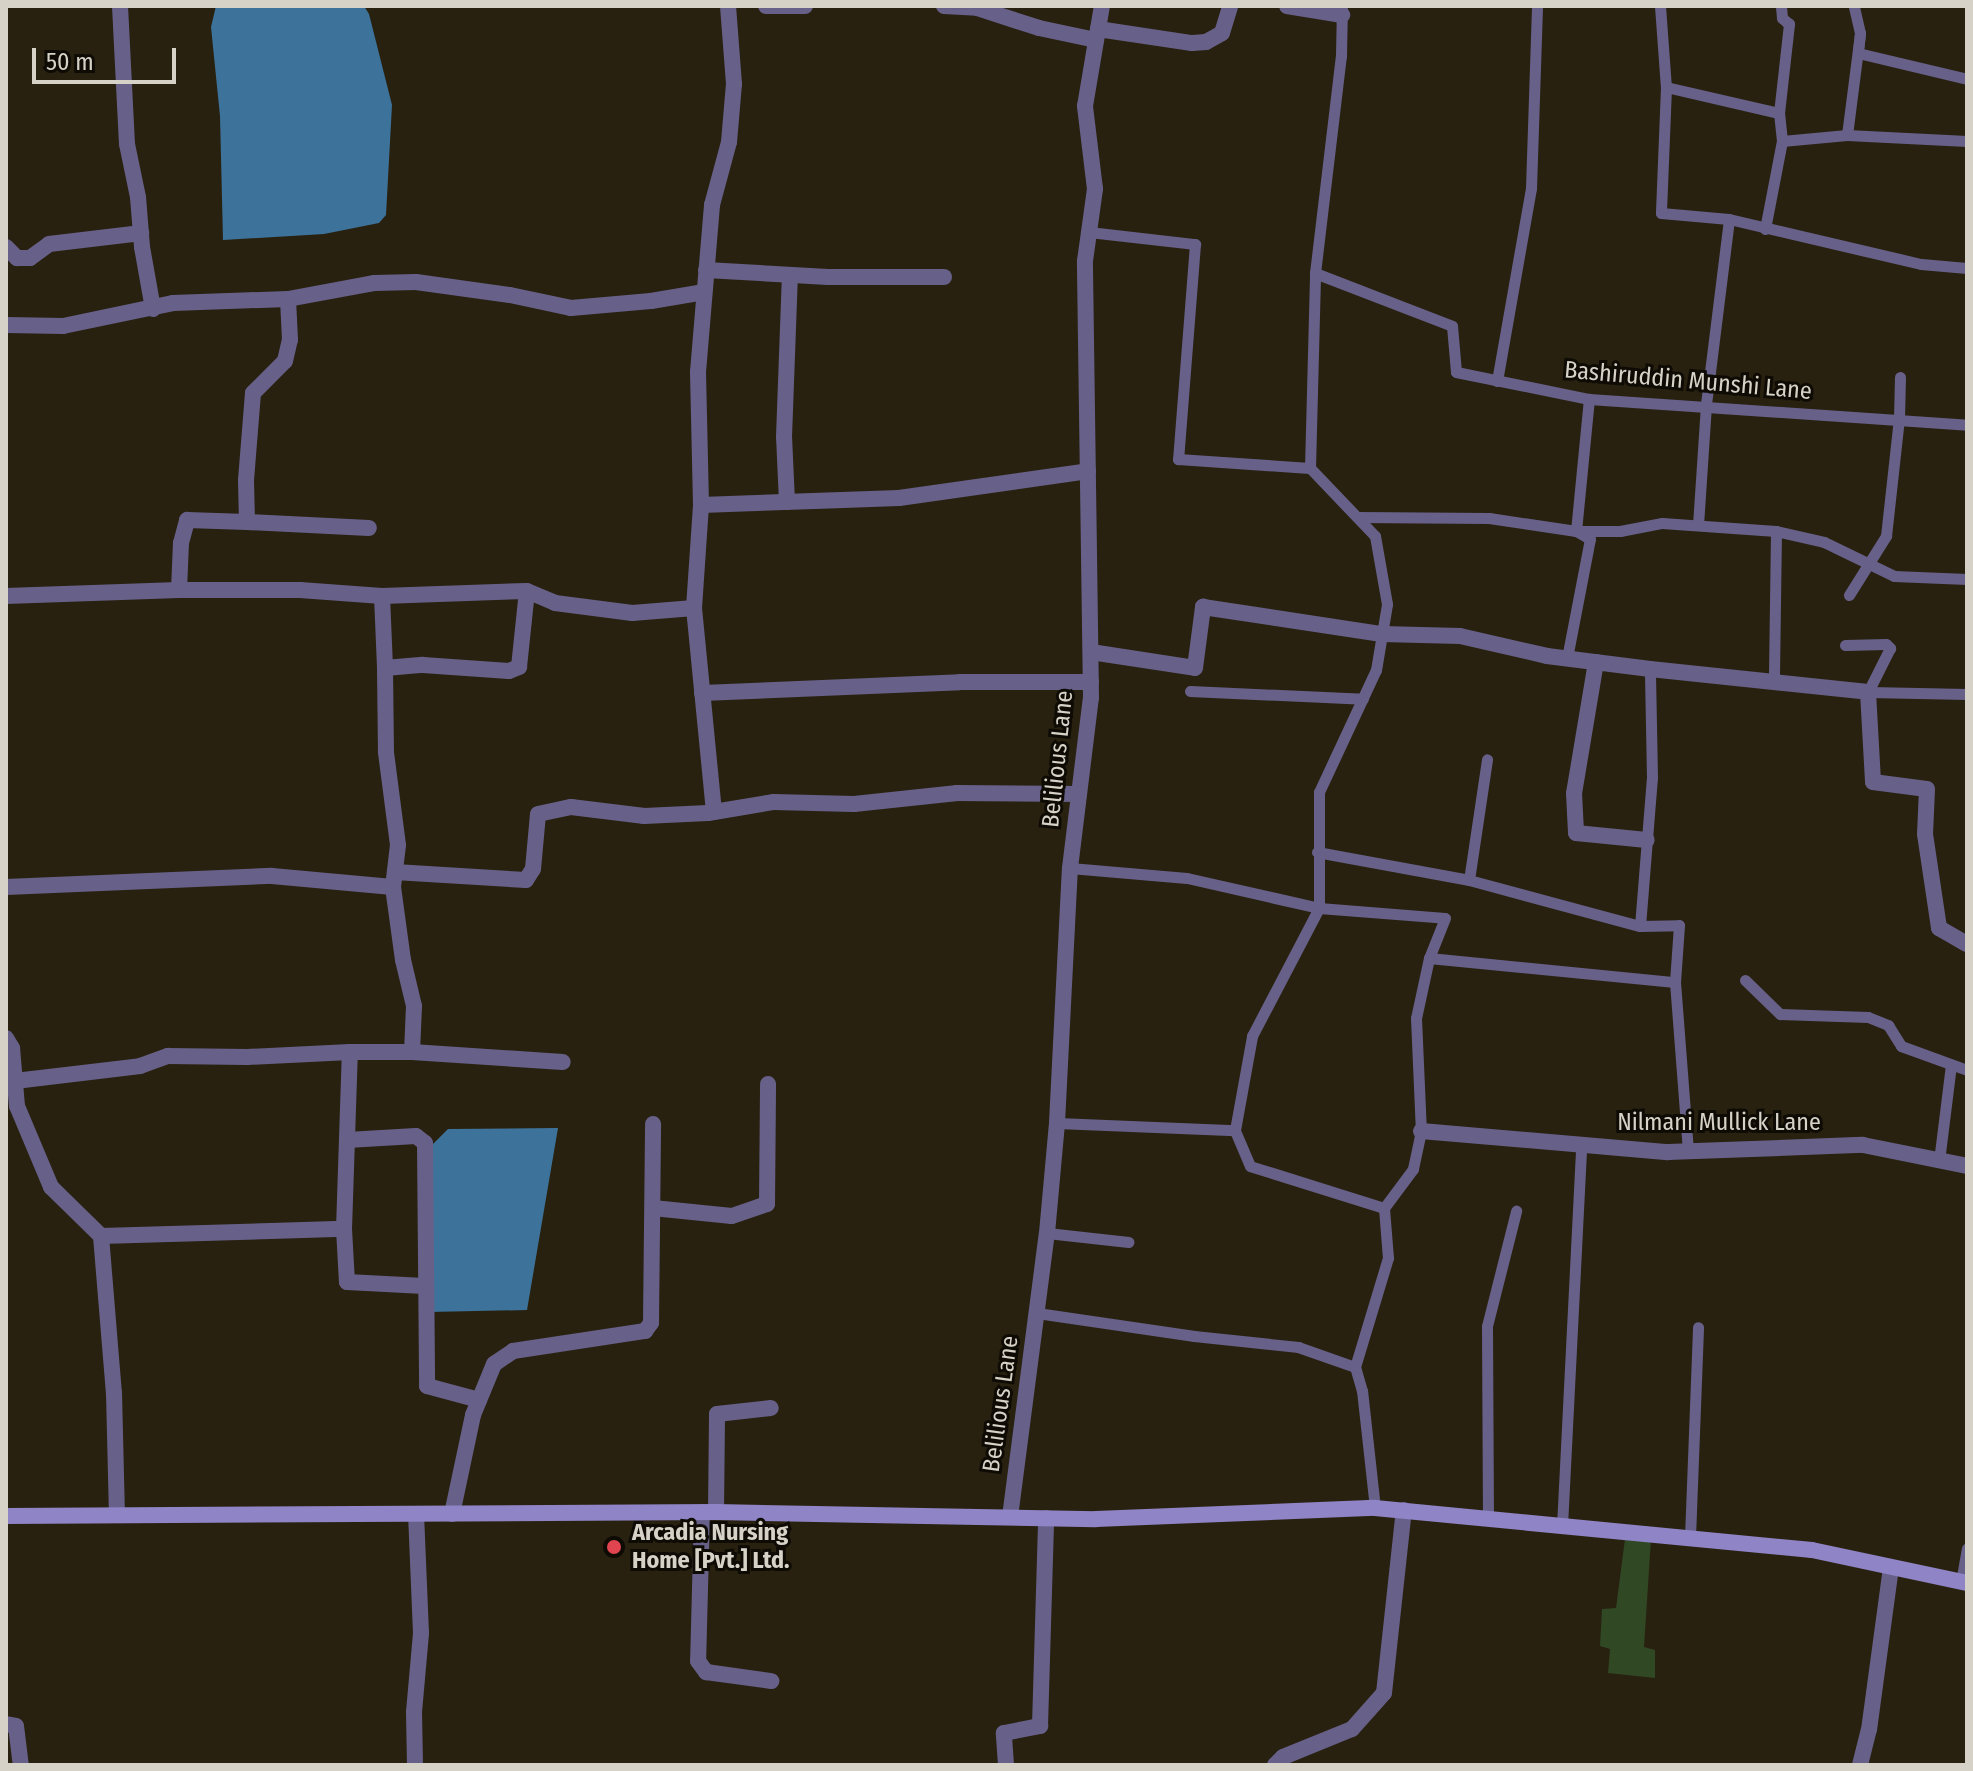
<!DOCTYPE html>
<html>
<head>
<meta charset="utf-8">
<style>
	body { margin:0 }
	#map { position:relative; width:1973px; height:1771px; overflow:hidden; background:#292110; font-family:"Fira Sans Condensed",sans-serif }
	div>[style] { position:absolute }
	[style*='--x'] { left:calc(var(--x)*1px); top:calc(var(--y)*1px); width:calc(var(--w)*1px); rotate:calc(var(--a)*1deg) }
	.green>* { inset:0; background:#304824 }
	.water>* { inset:0; background:#3d739a }
	.service>* { height:11px; margin:-5.5px; padding:0 5.5px; transform-origin:5.5px; border-radius:5.5px; background:#67618a }
	.minor>* { height:16px; margin:-8px; padding:0 8px; transform-origin:8px; border-radius:8px; background:#67618a }
	.tertiary>* { height:16px; margin:-8px; padding:0 8px; transform-origin:8px; border-radius:8px; background:#67618a }
	.secondary>* { height:16px; margin:-8px; padding:0 8px; transform-origin:8px; border-radius:8px; background:#8f84c6 }
	.dots>* { width:22px; height:22px; translate:-50% -50%; box-sizing:border-box; border:4px solid #0e0b05; border-radius:50% }
	span { translate:-50% -50%; white-space:nowrap; text-align:center; line-height:1.15; -webkit-text-stroke:6px #0e0b05; paint-order:stroke }
	.street-label { font-size:24px; color:#d7d2c7 }
	.poi-label { font-size:24px; color:#d7d2c7; font-weight:700 }
	.left { translate:0 -50%; text-align:left }
	.frame { position:absolute; inset:0; border:8px solid #d7d2c7; pointer-events:none }
	.scale { position:absolute; left:32px; top:48px; width:144px; height:36px; box-sizing:border-box; border:4px solid #d7d2c7; border-top:0; padding-left:10px; font-size:24px; line-height:28px; white-space:nowrap; color:#d7d2c7; -webkit-text-stroke:6px #0e0b05; paint-order:stroke }
</style>
</head>
<body>
<div id="map">
	<div class="green">
		<i style="clip-path:polygon(1625px 1539px,1651px 1539px,1644px 1647px,1655px 1650px,1655px 1678px,1608px 1673px,1610px 1649px,1600px 1646px,1602px 1609px,1616px 1608px)"></i>
	</div>
	<div class="water">
		<i style="clip-path:polygon(216px 6px,364px 6px,369px 14px,392px 105px,386px 215px,379px 223px,324px 234px,223px 240px,220px 116px,211px 27px)"></i>
		<i style="clip-path:polygon(558px 1128px,527px 1310px,429px 1312px,432px 1145px,448px 1129px)"></i>
	</div>
	<div class="service">
		<i style="--x:1660;--y:6;--w:81;--a:85.8"></i>
		<i style="--x:1666;--y:87;--w:126;--a:92.3"></i>
		<i style="--x:1661;--y:213;--w:68;--a:5"></i>
		<i style="--x:1729;--y:219;--w:197;--a:13.2"></i>
		<i style="--x:1921;--y:264;--w:46;--a:5"></i>
		<i style="--x:1860;--y:33;--w:20;--a:96"></i>
		<i style="--x:1858;--y:53;--w:112;--a:13.4"></i>
		<i style="--x:1666;--y:87;--w:116;--a:13"></i>
		<i style="--x:1847;--y:135;--w:103;--a:-82.7"></i>
		<i style="--x:1860;--y:33;--w:28;--a:-103"></i>
		<i style="--x:1782;--y:141;--w:65;--a:-5.3"></i>
		<i style="--x:1847;--y:135;--w:120;--a:2.9"></i>
		<i style="--x:1765;--y:229;--w:90;--a:-79.1"></i>
		<i style="--x:1782;--y:141;--w:28;--a:-96"></i>
		<i style="--x:1779;--y:113;--w:90;--a:-83.6"></i>
		<i style="--x:1789;--y:24;--w:9;--a:-139"></i>
		<i style="--x:1782;--y:18;--w:12;--a:-95"></i>
		<i style="--x:1089;--y:232;--w:107;--a:6.5"></i>
		<i style="--x:1195;--y:244;--w:216;--a:94.5"></i>
		<i style="--x:1178;--y:459;--w:132;--a:3.9"></i>
		<i style="--x:1315;--y:273;--w:147;--a:21.1"></i>
		<i style="--x:1452;--y:326;--w:46;--a:85"></i>
		<i style="--x:1456;--y:372;--w:136;--a:11.5"></i>
		<i style="--x:1589;--y:399;--w:379;--a:3.9"></i>
		<i style="--x:1497;--y:381;--w:196;--a:-80"></i>
		<i style="--x:1531;--y:188;--w:182;--a:-88.1"></i>
		<i style="--x:1357;--y:517;--w:132;--a:0.4"></i>
		<i style="--x:1489;--y:518;--w:88;--a:8.5"></i>
		<i style="--x:1576;--y:531;--w:44;--a:0"></i>
		<i style="--x:1620;--y:531;--w:43;--a:-10.8"></i>
		<i style="--x:1662;--y:523;--w:114;--a:4"></i>
		<i style="--x:1776;--y:531;--w:49;--a:12.9"></i>
		<i style="--x:1824;--y:542;--w:78;--a:25.9"></i>
		<i style="--x:1894;--y:576;--w:73;--a:2.4"></i>
		<i style="--x:1698;--y:525;--w:121;--a:-86.2"></i>
		<i style="--x:1706;--y:404;--w:186;--a:-82.9"></i>
		<i style="--x:1776;--y:531;--w:150;--a:90.8"></i>
		<i style="--x:1774;--y:681;--w:6;--a:0"></i>
		<i style="--x:1849;--y:595;--w:70;--a:-57.9"></i>
		<i style="--x:1886;--y:536;--w:119;--a:-83.7"></i>
		<i style="--x:1899;--y:418;--w:41;--a:-88.6"></i>
		<i style="--x:1845;--y:645;--w:41;--a:-1.4"></i>
		<i style="--x:1886;--y:644;--w:6;--a:45"></i>
		<i style="--x:1890;--y:648;--w:49;--a:116.6"></i>
		<i style="--x:1868;--y:692;--w:99;--a:1.2"></i>
		<i style="--x:1567;--y:658;--w:121;--a:-79.1"></i>
		<i style="--x:1590;--y:539;--w:16;--a:-150"></i>
		<i style="--x:1576;--y:531;--w:133;--a:-84.4"></i>
		<i style="--x:1190;--y:691;--w:173;--a:2.6"></i>
		<i style="--x:1317;--y:852;--w:155;--a:10.4"></i>
		<i style="--x:1469;--y:880;--w:177;--a:15.1"></i>
		<i style="--x:1640;--y:926;--w:39;--a:-1"></i>
		<i style="--x:1679;--y:925;--w:57;--a:94"></i>
		<i style="--x:1675;--y:982;--w:169;--a:85.6"></i>
		<i style="--x:1070;--y:868;--w:117;--a:4.9"></i>
		<i style="--x:1187;--y:878;--w:135;--a:12.8"></i>
		<i style="--x:1319;--y:908;--w:126;--a:4.5"></i>
		<i style="--x:1445;--y:918;--w:43;--a:111.8"></i>
		<i style="--x:1429;--y:958;--w:61;--a:102.2"></i>
		<i style="--x:1416;--y:1018;--w:113;--a:87.5"></i>
		<i style="--x:1421;--y:1131;--w:39;--a:102"></i>
		<i style="--x:1413;--y:1169;--w:49;--a:126.6"></i>
		<i style="--x:1384;--y:1208;--w:140;--a:-162.6"></i>
		<i style="--x:1250;--y:1166;--w:39;--a:-113"></i>
		<i style="--x:1235;--y:1130;--w:96;--a:-79.7"></i>
		<i style="--x:1252;--y:1036;--w:144;--a:-62.4"></i>
		<i style="--x:1319;--y:908;--w:116;--a:-90"></i>
		<i style="--x:1319;--y:792;--w:135;--a:-65"></i>
		<i style="--x:1376;--y:670;--w:67;--a:-80.5"></i>
		<i style="--x:1387;--y:604;--w:69;--a:-100"></i>
		<i style="--x:1375;--y:536;--w:94;--a:-133.7"></i>
		<i style="--x:1310;--y:468;--w:195;--a:-88.5"></i>
		<i style="--x:1315;--y:273;--w:219;--a:-83.2"></i>
		<i style="--x:1341;--y:56;--w:50;--a:-88.9"></i>
		<i style="--x:1469;--y:880;--w:122;--a:-81.5"></i>
		<i style="--x:1640;--y:926;--w:148;--a:-85.4"></i>
		<i style="--x:1652;--y:778;--w:109;--a:-91.1"></i>
		<i style="--x:1429;--y:958;--w:247;--a:5.6"></i>
		<i style="--x:1745;--y:980;--w:49;--a:44.2"></i>
		<i style="--x:1780;--y:1014;--w:88;--a:2"></i>
		<i style="--x:1868;--y:1017;--w:22;--a:22"></i>
		<i style="--x:1888;--y:1025;--w:25;--a:58"></i>
		<i style="--x:1901;--y:1046;--w:70;--a:20"></i>
		<i style="--x:1057;--y:1123;--w:178;--a:2.3"></i>
		<i style="--x:1939;--y:1161;--w:97;--a:-82.9"></i>
		<i style="--x:1047;--y:1233;--w:82;--a:6.3"></i>
		<i style="--x:1037;--y:1313;--w:159;--a:8.3"></i>
		<i style="--x:1194;--y:1336;--w:105;--a:6"></i>
		<i style="--x:1298;--y:1347;--w:60;--a:19.3"></i>
		<i style="--x:1375;--y:1508;--w:118;--a:-96.3"></i>
		<i style="--x:1362;--y:1391;--w:25;--a:-106"></i>
		<i style="--x:1355;--y:1367;--w:114;--a:-73.2"></i>
		<i style="--x:1388;--y:1258;--w:50;--a:-94.6"></i>
		<i style="--x:1488;--y:1519;--w:193;--a:-90.3"></i>
		<i style="--x:1487;--y:1326;--w:119;--a:-75.8"></i>
		<i style="--x:1562;--y:1526;--w:380;--a:-87.1"></i>
		<i style="--x:1690;--y:1537;--w:210;--a:-87.8"></i>
		<i style="--x:1961;--y:1582;--w:34;--a:-80"></i>
	</div>
	<div class="minor">
		<i style="--x:120;--y:6;--w:138;--a:87.1"></i>
		<i style="--x:127;--y:144;--w:54;--a:78.3"></i>
		<i style="--x:138;--y:197;--w:50;--a:85.4"></i>
		<i style="--x:142;--y:247;--w:63;--a:79.9"></i>
		<i style="--x:766;--y:6;--w:39;--a:0"></i>
		<i style="--x:944;--y:6;--w:33;--a:3"></i>
		<i style="--x:977;--y:8;--w:65;--a:17.9"></i>
		<i style="--x:1039;--y:28;--w:58;--a:11.9"></i>
		<i style="--x:1287;--y:6;--w:56;--a:9.3"></i>
		<i style="--x:1098;--y:29;--w:95;--a:8.5"></i>
		<i style="--x:1192;--y:43;--w:14;--a:-4"></i>
		<i style="--x:1206;--y:42;--w:18;--a:-29"></i>
		<i style="--x:1222;--y:33;--w:28;--a:-73"></i>
		<i style="--x:6;--y:247;--w:16;--a:45"></i>
		<i style="--x:17;--y:258;--w:13;--a:0"></i>
		<i style="--x:30;--y:258;--w:24;--a:-36"></i>
		<i style="--x:49;--y:244;--w:93;--a:-6.8"></i>
		<i style="--x:706;--y:270;--w:122;--a:3.3"></i>
		<i style="--x:828;--y:277;--w:116;--a:0"></i>
		<i style="--x:6;--y:325;--w:57;--a:1"></i>
		<i style="--x:63;--y:326;--w:112;--a:-11.8"></i>
		<i style="--x:173;--y:303;--w:115;--a:-2"></i>
		<i style="--x:288;--y:299;--w:87;--a:-10.5"></i>
		<i style="--x:374;--y:283;--w:42;--a:-1.4"></i>
		<i style="--x:416;--y:282;--w:95;--a:7.9"></i>
		<i style="--x:510;--y:295;--w:62;--a:12"></i>
		<i style="--x:571;--y:308;--w:80;--a:-5"></i>
		<i style="--x:651;--y:301;--w:54;--a:-9.6"></i>
		<i style="--x:787;--y:502;--w:65;--a:-92.6"></i>
		<i style="--x:784;--y:437;--w:161;--a:-87.9"></i>
		<i style="--x:701;--y:505;--w:198;--a:-2"></i>
		<i style="--x:899;--y:498;--w:191;--a:-8.1"></i>
		<i style="--x:247;--y:522;--w:122;--a:2.8"></i>
		<i style="--x:179;--y:590;--w:121;--a:0"></i>
		<i style="--x:300;--y:590;--w:82;--a:4.2"></i>
		<i style="--x:382;--y:596;--w:72;--a:87.6"></i>
		<i style="--x:385;--y:668;--w:38;--a:-5"></i>
		<i style="--x:423;--y:665;--w:86;--a:4"></i>
		<i style="--x:509;--y:671;--w:11;--a:-22"></i>
		<i style="--x:519;--y:667;--w:76;--a:-84"></i>
		<i style="--x:527;--y:591;--w:30;--a:23"></i>
		<i style="--x:555;--y:603;--w:78;--a:7.4"></i>
		<i style="--x:632;--y:613;--w:62;--a:-4.6"></i>
		<i style="--x:6;--y:596;--w:173;--a:-2"></i>
		<i style="--x:179;--y:590;--w:47;--a:-87.6"></i>
		<i style="--x:181;--y:543;--w:24;--a:-75"></i>
		<i style="--x:187;--y:520;--w:60;--a:1.9"></i>
		<i style="--x:247;--y:522;--w:42;--a:-91.4"></i>
		<i style="--x:246;--y:480;--w:87;--a:-85.4"></i>
		<i style="--x:253;--y:393;--w:45;--a:-45"></i>
		<i style="--x:285;--y:361;--w:22;--a:-77"></i>
		<i style="--x:290;--y:340;--w:41;--a:-92.8"></i>
		<i style="--x:382;--y:596;--w:145;--a:-2"></i>
		<i style="--x:1596;--y:662;--w:133;--a:99.5"></i>
		<i style="--x:1574;--y:793;--w:40;--a:87.1"></i>
		<i style="--x:1576;--y:833;--w:71;--a:5.6"></i>
		<i style="--x:702;--y:693;--w:258;--a:-2.4"></i>
		<i style="--x:960;--y:682;--w:131;--a:0"></i>
		<i style="--x:714;--y:812;--w:205;--a:-95.6"></i>
		<i style="--x:694;--y:608;--w:103;--a:-86.1"></i>
		<i style="--x:701;--y:505;--w:133;--a:-91.3"></i>
		<i style="--x:698;--y:372;--w:168;--a:-85.2"></i>
		<i style="--x:712;--y:205;--w:65;--a:-74.9"></i>
		<i style="--x:729;--y:142;--w:58;--a:-85.1"></i>
		<i style="--x:734;--y:84;--w:78;--a:-94.4"></i>
		<i style="--x:395;--y:872;--w:131;--a:3.5"></i>
		<i style="--x:526;--y:880;--w:13;--a:-58"></i>
		<i style="--x:533;--y:869;--w:55;--a:-84.8"></i>
		<i style="--x:538;--y:814;--w:34;--a:-12"></i>
		<i style="--x:571;--y:807;--w:74;--a:7"></i>
		<i style="--x:644;--y:816;--w:64;--a:-2.7"></i>
		<i style="--x:708;--y:813;--w:67;--a:-9.5"></i>
		<i style="--x:774;--y:802;--w:80;--a:1.4"></i>
		<i style="--x:854;--y:804;--w:104;--a:-6.1"></i>
		<i style="--x:957;--y:793;--w:122;--a:0.5"></i>
		<i style="--x:6;--y:887;--w:266;--a:-2.4"></i>
		<i style="--x:272;--y:876;--w:121;--a:5.2"></i>
		<i style="--x:393;--y:887;--w:42;--a:-83.2"></i>
		<i style="--x:398;--y:845;--w:94;--a:-97.4"></i>
		<i style="--x:386;--y:752;--w:84;--a:-90.7"></i>
		<i style="--x:6;--y:1038;--w:12;--a:59"></i>
		<i style="--x:12;--y:1048;--w:58;--a:85.1"></i>
		<i style="--x:17;--y:1106;--w:88;--a:67.2"></i>
		<i style="--x:51;--y:1187;--w:70;--a:44.4"></i>
		<i style="--x:101;--y:1236;--w:243;--a:-1.7"></i>
		<i style="--x:344;--y:1229;--w:177;--a:-88.1"></i>
		<i style="--x:350;--y:1052;--w:62;--a:0"></i>
		<i style="--x:412;--y:1052;--w:46;--a:-87.5"></i>
		<i style="--x:414;--y:1006;--w:47;--a:-103.4"></i>
		<i style="--x:403;--y:960;--w:74;--a:-97.8"></i>
		<i style="--x:412;--y:1052;--w:151;--a:3.8"></i>
		<i style="--x:15;--y:1081;--w:126;--a:-6.8"></i>
		<i style="--x:140;--y:1066;--w:30;--a:-20"></i>
		<i style="--x:168;--y:1056;--w:79;--a:0.7"></i>
		<i style="--x:247;--y:1057;--w:103;--a:-2.8"></i>
		<i style="--x:1421;--y:1131;--w:248;--a:4.9"></i>
		<i style="--x:1668;--y:1152;--w:195;--a:-2.1"></i>
		<i style="--x:1863;--y:1145;--w:106;--a:11.4"></i>
		<i style="--x:347;--y:1140;--w:69;--a:-3.3"></i>
		<i style="--x:416;--y:1136;--w:11;--a:38"></i>
		<i style="--x:425;--y:1143;--w:243;--a:89.5"></i>
		<i style="--x:427;--y:1386;--w:54;--a:15.1"></i>
		<i style="--x:653;--y:1208;--w:79;--a:5.8"></i>
		<i style="--x:732;--y:1216;--w:37;--a:-19"></i>
		<i style="--x:767;--y:1204;--w:120;--a:-89.5"></i>
		<i style="--x:344;--y:1229;--w:53;--a:86.8"></i>
		<i style="--x:347;--y:1282;--w:77;--a:3"></i>
		<i style="--x:101;--y:1236;--w:158;--a:85.3"></i>
		<i style="--x:114;--y:1393;--w:122;--a:88.6"></i>
		<i style="--x:702;--y:1512;--w:149;--a:91.5"></i>
		<i style="--x:698;--y:1661;--w:14;--a:54"></i>
		<i style="--x:706;--y:1672;--w:66;--a:7.9"></i>
		<i style="--x:716;--y:1512;--w:98;--a:-89.4"></i>
		<i style="--x:717;--y:1414;--w:54;--a:-6.3"></i>
		<i style="--x:452;--y:1514;--w:101;--a:-78"></i>
		<i style="--x:473;--y:1415;--w:55;--a:-67.6"></i>
		<i style="--x:494;--y:1364;--w:23;--a:-34"></i>
		<i style="--x:513;--y:1351;--w:134;--a:-8.6"></i>
		<i style="--x:645;--y:1331;--w:10;--a:-53"></i>
		<i style="--x:651;--y:1323;--w:199;--a:-89.4"></i>
		<i style="--x:6;--y:1724;--w:10;--a:11"></i>
		<i style="--x:16;--y:1726;--w:39;--a:83"></i>
		<i style="--x:415;--y:1765;--w:53;--a:-91.1"></i>
		<i style="--x:414;--y:1712;--w:79;--a:-84.9"></i>
		<i style="--x:421;--y:1633;--w:119;--a:-92.4"></i>
		<i style="--x:1006;--y:1765;--w:32;--a:-94"></i>
		<i style="--x:1004;--y:1733;--w:37;--a:-11"></i>
		<i style="--x:1040;--y:1726;--w:208;--a:-88.3"></i>
		<i style="--x:1275;--y:1765;--w:11;--a:-45"></i>
		<i style="--x:1283;--y:1757;--w:74;--a:-22.1"></i>
		<i style="--x:1352;--y:1729;--w:48;--a:-48.4"></i>
		<i style="--x:1384;--y:1693;--w:184;--a:-83.8"></i>
		<i style="--x:1860;--y:1765;--w:36;--a:-76"></i>
		<i style="--x:1869;--y:1730;--w:164;--a:-82.3"></i>
	</div>
	<div class="tertiary">
		<i style="--x:1091;--y:652;--w:105;--a:8.7"></i>
		<i style="--x:1195;--y:668;--w:62;--a:-82.5"></i>
		<i style="--x:1203;--y:607;--w:181;--a:8.6"></i>
		<i style="--x:1382;--y:634;--w:78;--a:1.5"></i>
		<i style="--x:1460;--y:636;--w:89;--a:12.9"></i>
		<i style="--x:1547;--y:656;--w:104;--a:7.2"></i>
		<i style="--x:1650;--y:669;--w:219;--a:6"></i>
		<i style="--x:1868;--y:692;--w:90;--a:86.8"></i>
		<i style="--x:1873;--y:782;--w:54;--a:7.4"></i>
		<i style="--x:1927;--y:789;--w:45;--a:92.5"></i>
		<i style="--x:1925;--y:834;--w:95;--a:81.5"></i>
		<i style="--x:1939;--y:928;--w:32;--a:30"></i>
		<i style="--x:1010;--y:1517;--w:286;--a:-82.6"></i>
		<i style="--x:1047;--y:1233;--w:110;--a:-84.8"></i>
		<i style="--x:1057;--y:1123;--w:255;--a:-87.1"></i>
		<i style="--x:1070;--y:868;--w:171;--a:-83"></i>
		<i style="--x:1091;--y:698;--w:437;--a:-90.8"></i>
		<i style="--x:1085;--y:261;--w:73;--a:-82.1"></i>
		<i style="--x:1095;--y:189;--w:84;--a:-96.9"></i>
		<i style="--x:1085;--y:106;--w:101;--a:-80.4"></i>
	</div>
	<div class="secondary">
		<i style="--x:6;--y:1516;--w:710;--a:-0.32"></i>
		<i style="--x:716;--y:1512;--w:380;--a:1.1"></i>
		<i style="--x:1096;--y:1519;--w:279;--a:-2.3"></i>
		<i style="--x:1375;--y:1508;--w:439;--a:5.5"></i>
		<i style="--x:1812;--y:1550;--w:158;--a:12"></i>
	</div>
	<div class="dots">
		<i style="left:614px;top:1547px;background:#e0444e"></i>
	</div>
	<div class="street-label">
		<span style="left:1688px;top:381px;rotate:5deg">Bashiruddin Munshi Lane</span>
		<span style="left:1058px;top:759px;rotate:-84deg">Belilious Lane</span>
		<span style="left:1719px;top:1123px">Nilmani Mullick Lane</span>
		<span style="left:1001px;top:1404px;rotate:-82deg">Belilious Lane</span>
	</div>
	<div class="poi-label">
		<span class="left" style="left:632px;top:1547px">Arcadia Nursing<br>Home [Pvt.] Ltd.</span>
	</div>
	<div class="frame"></div>
	<div class="scale">50 m</div>
</div>
</body>
</html>
